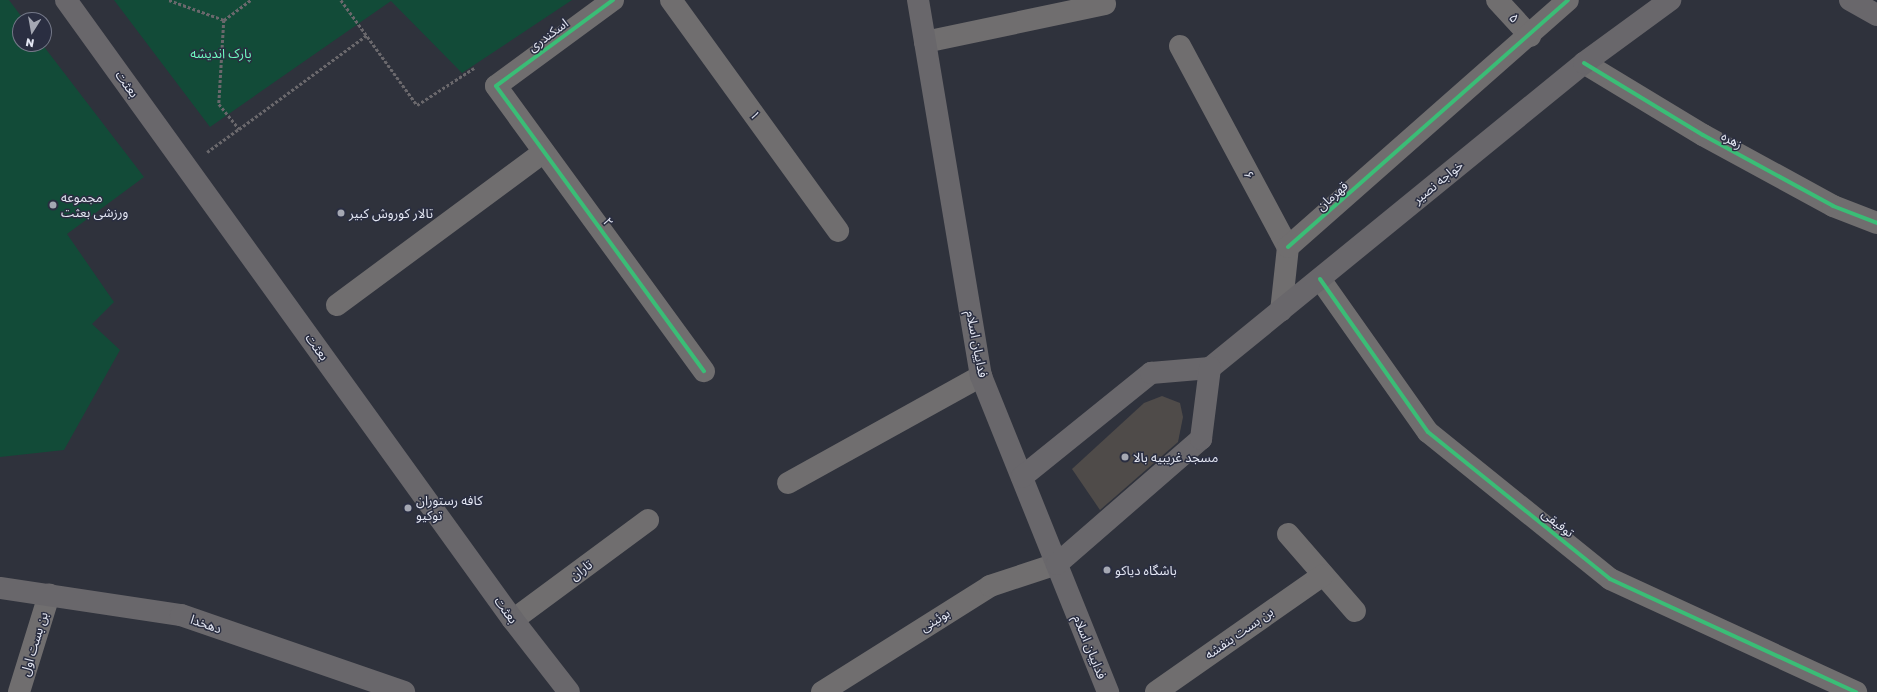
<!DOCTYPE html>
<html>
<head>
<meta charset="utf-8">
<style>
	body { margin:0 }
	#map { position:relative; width:1877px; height:692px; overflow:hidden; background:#2f323c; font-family:"Golos Text","Noto Sans Arabic",sans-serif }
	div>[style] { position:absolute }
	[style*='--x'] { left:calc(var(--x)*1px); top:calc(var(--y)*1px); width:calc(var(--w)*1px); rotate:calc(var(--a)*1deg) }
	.green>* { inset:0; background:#124b38 }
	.building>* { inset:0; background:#4f4b49 }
	.path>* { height:2.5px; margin-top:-1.25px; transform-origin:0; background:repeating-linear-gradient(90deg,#6a686c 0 3px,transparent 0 5px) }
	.minor>* { height:22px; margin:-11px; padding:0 11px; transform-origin:11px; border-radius:11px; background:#706e6f }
	.secondary>* { height:22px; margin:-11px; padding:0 11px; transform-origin:11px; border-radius:11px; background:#69676b }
	.cycleway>* { height:4px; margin:-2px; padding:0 2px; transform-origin:2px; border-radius:2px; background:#3abd76 }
	.dots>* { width:11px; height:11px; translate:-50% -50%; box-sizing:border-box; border:2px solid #2a2e41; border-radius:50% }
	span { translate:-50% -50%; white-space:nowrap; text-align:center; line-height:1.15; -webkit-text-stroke:3px #2a2e41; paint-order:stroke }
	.street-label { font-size:13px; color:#e4e7f3 }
	.park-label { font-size:13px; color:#6efcc1 }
	.poi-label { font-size:13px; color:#e4e7f3 }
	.left { translate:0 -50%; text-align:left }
	.north { position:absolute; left:12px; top:12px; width:40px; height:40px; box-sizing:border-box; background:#2a2e41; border:1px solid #747888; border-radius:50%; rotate:191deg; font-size:11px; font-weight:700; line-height:16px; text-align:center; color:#e4e7f3 }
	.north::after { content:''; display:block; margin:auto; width:14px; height:18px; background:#a5a8b3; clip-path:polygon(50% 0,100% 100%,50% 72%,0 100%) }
</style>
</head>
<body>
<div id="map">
	<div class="green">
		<i style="clip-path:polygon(0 0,9px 0,24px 20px,20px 20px,20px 44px,42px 44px,144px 177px,67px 234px,114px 302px,92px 324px,120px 350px,64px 450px,0 457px)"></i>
		<i style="clip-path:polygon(114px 0,572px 0,462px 73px,391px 1px,210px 127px)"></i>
	</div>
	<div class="building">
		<i style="clip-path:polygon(1162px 396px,1180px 403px,1183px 417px,1178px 442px,1100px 510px,1072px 469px,1144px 403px)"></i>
	</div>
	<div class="path">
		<i style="--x:169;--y:0;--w:59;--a:20"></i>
		<i style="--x:224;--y:20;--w:34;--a:-37"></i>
		<i style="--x:341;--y:0;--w:130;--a:54.1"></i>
		<i style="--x:417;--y:105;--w:68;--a:-33"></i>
		<i style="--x:224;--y:20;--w:84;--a:93.4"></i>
		<i style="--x:219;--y:104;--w:32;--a:51"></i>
		<i style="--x:239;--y:129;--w:159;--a:-36.3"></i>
		<i style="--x:207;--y:152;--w:39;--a:-36"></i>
	</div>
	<div class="minor">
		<i style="--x:613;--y:0;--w:145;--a:143.7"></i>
		<i style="--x:496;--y:86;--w:353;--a:53.9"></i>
		<i style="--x:671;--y:0;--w:285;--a:54.1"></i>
		<i style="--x:1497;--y:0;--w:49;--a:47.5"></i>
		<i style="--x:925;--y:42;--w:184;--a:-11.9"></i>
		<i style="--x:1180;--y:46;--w:228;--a:61.8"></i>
		<i style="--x:1288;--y:247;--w:64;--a:96.2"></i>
		<i style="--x:1584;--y:63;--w:139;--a:31.2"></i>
		<i style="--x:1703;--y:135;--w:148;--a:28.6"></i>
		<i style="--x:1833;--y:206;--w:47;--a:21.1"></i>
		<i style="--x:1288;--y:247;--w:373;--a:-41.4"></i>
		<i style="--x:1320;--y:279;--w:187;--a:54.8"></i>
		<i style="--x:1428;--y:432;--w:234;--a:38.9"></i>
		<i style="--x:1610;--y:579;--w:271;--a:24.7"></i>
		<i style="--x:337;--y:305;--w:257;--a:-36.5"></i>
		<i style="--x:788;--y:483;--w:221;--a:-29"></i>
		<i style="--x:1288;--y:534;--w:102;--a:49"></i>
		<i style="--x:513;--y:620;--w:168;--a:-36.5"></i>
		<i style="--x:19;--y:692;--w:102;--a:-72.8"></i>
		<i style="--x:822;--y:692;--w:199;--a:-32.2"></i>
		<i style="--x:990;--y:586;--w:71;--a:-18.2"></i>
		<i style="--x:1156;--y:692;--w:204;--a:-35"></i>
	</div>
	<div class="secondary">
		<i style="--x:66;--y:0;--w:764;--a:54.21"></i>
		<i style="--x:513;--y:620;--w:91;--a:52.1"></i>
		<i style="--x:918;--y:0;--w:381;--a:80.5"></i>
		<i style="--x:981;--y:376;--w:341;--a:68.1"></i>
		<i style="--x:1850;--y:0;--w:31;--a:29"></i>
		<i style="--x:1210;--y:368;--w:483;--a:-39.2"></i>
		<i style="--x:1584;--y:63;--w:107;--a:-36.2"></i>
		<i style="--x:1022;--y:477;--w:166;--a:-38.9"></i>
		<i style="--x:1151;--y:373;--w:59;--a:-4.8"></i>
		<i style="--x:1057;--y:564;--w:191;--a:-41"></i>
		<i style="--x:1201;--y:439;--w:72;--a:-82.8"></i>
		<i style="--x:0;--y:588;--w:183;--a:8.5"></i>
		<i style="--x:181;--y:615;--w:236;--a:19"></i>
	</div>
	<div class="cycleway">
		<i style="--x:613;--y:0;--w:145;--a:143.7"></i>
		<i style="--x:496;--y:86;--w:353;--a:53.9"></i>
		<i style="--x:1584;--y:63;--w:139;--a:31.2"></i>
		<i style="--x:1703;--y:135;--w:148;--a:28.6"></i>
		<i style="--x:1833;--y:206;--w:47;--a:21.1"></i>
		<i style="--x:1288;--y:247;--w:373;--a:-41.4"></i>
		<i style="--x:1320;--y:279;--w:187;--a:54.8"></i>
		<i style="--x:1428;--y:432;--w:234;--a:38.9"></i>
		<i style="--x:1610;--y:579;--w:271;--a:24.7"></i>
	</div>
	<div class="dots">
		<i style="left:53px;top:205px;background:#a5a8b3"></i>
		<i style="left:341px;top:213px;background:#a5a8b3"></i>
		<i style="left:1125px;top:457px;background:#a5a8b3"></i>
		<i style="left:408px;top:508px;background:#a5a8b3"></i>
		<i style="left:1107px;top:570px;background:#a5a8b3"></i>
	</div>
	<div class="street-label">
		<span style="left:1514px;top:18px;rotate:48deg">۵</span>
		<span style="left:548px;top:35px;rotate:-36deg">اسکندری</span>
		<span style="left:127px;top:84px;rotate:54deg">بعثت</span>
		<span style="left:755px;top:115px;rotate:54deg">۱</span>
		<span style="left:1732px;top:140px;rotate:29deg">زهره</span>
		<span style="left:1249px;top:175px;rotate:62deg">۶</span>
		<span style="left:1438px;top:182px;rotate:-39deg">خواجه نصیر</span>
		<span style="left:1332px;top:196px;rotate:-41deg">قهرمان</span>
		<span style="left:608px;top:222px;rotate:54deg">۲</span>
		<span style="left:977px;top:344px;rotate:79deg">فداییان اسلام</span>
		<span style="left:317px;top:347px;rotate:54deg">بعثت</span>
		<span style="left:1558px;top:523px;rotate:38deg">توفیقی</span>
		<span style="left:581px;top:570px;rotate:-37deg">تاران</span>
		<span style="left:506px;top:610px;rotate:54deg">بعثت</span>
		<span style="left:935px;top:620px;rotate:-32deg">بوئینی</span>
		<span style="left:206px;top:624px;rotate:19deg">دهخدا</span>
		<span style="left:1239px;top:633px;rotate:-35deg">بن بست بنفشه</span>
		<span style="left:34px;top:644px;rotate:-73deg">بن بست اول</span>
		<span style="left:1090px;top:647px;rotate:68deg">فداییان اسلام</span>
	</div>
	<div class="park-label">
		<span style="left:221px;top:53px">پارک اندیشه</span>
	</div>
	<div class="poi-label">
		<span class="left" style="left:61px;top:205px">مجموعه<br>ورزشی بعثت</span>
		<span class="left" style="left:349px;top:213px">تالار کوروش کبیر</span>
		<span class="left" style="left:1133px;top:457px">مسجد غریبیه بالا</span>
		<span class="left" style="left:416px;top:508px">کافه رستوران<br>توکیو</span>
		<span class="left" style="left:1115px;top:570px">باشگاه دیاکو</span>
	</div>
	<div class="north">N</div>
</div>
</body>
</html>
